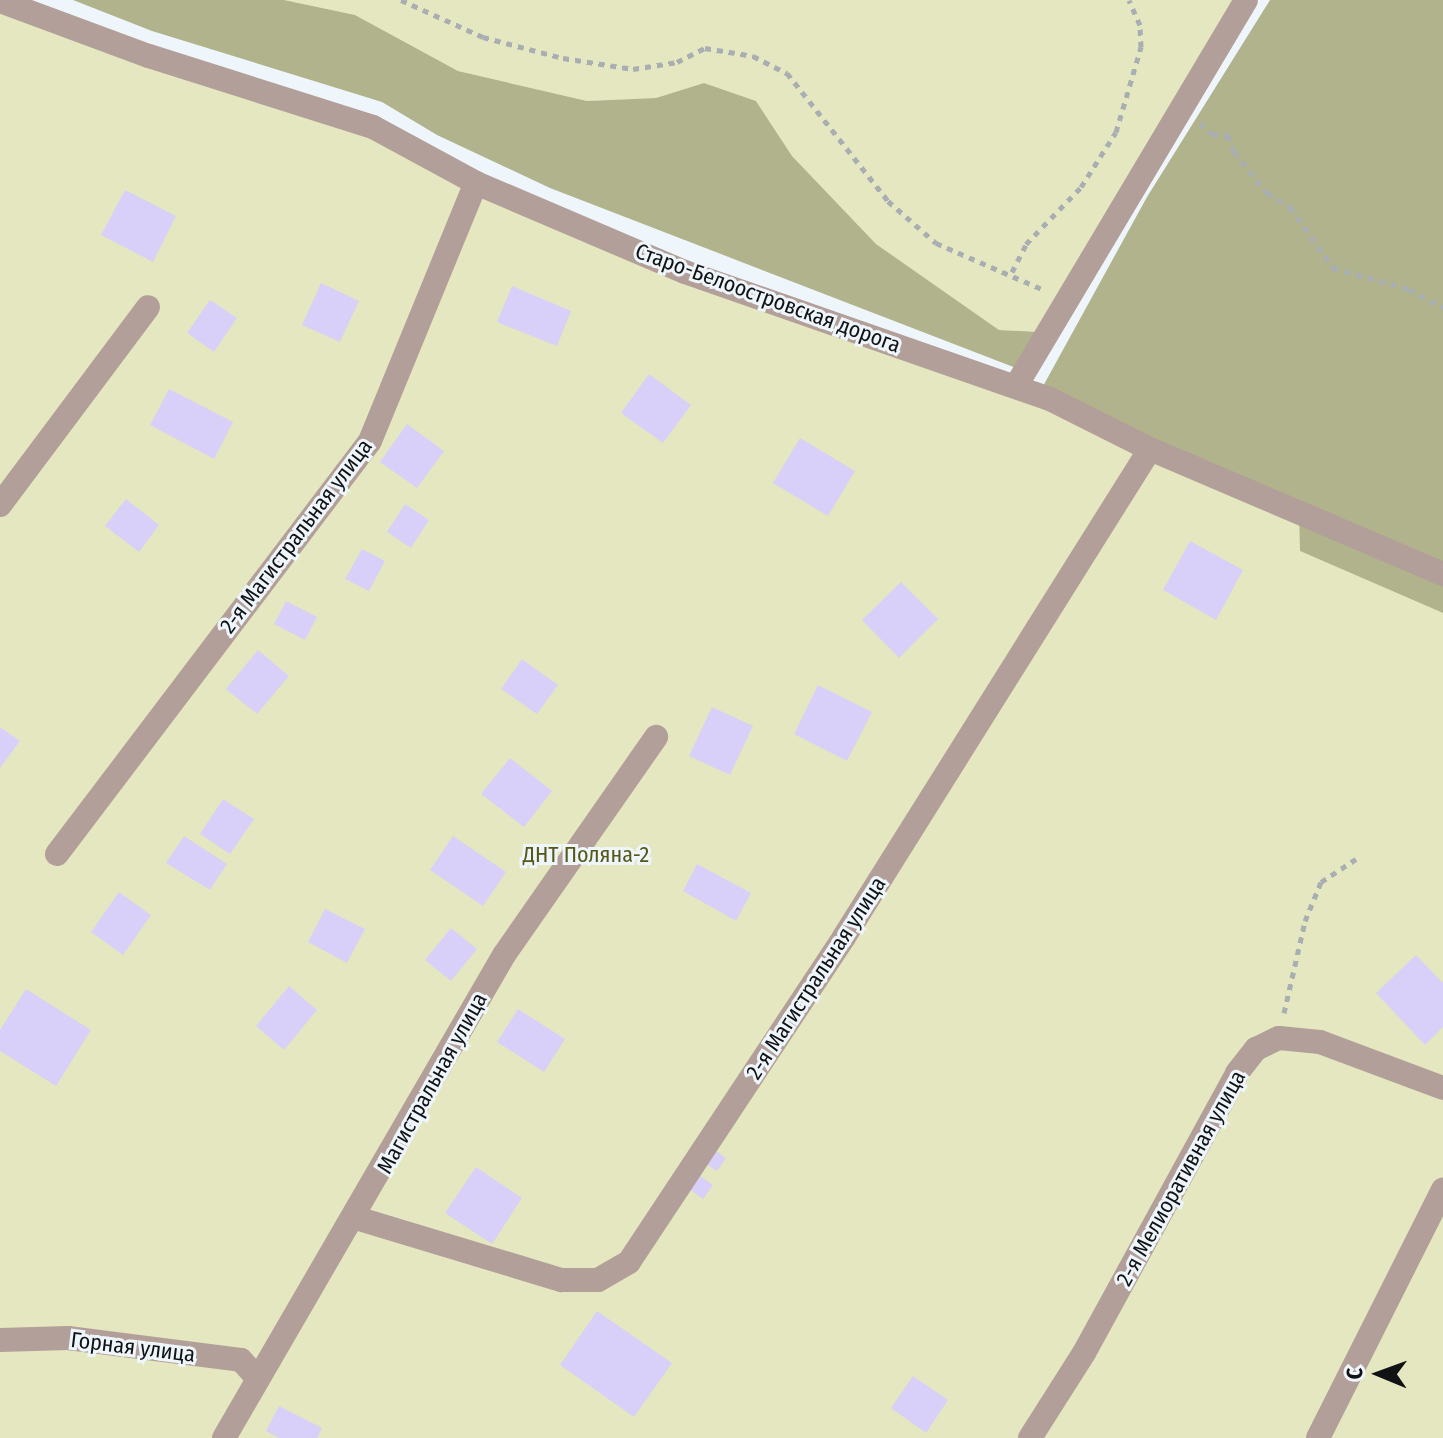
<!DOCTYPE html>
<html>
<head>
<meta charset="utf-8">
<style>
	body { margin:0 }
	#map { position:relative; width:1443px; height:1438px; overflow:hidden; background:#eff6fb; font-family:"Fira Sans Condensed",sans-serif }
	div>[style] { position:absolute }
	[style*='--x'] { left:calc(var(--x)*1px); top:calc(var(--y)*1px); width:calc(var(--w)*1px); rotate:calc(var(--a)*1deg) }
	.green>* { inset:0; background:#e4e7bf }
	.forest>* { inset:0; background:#b0b38b }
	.building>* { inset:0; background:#d8d0f8 }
	.path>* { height:5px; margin-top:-2.5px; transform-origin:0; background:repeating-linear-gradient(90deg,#a8aeb2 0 6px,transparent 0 12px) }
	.minor>* { height:24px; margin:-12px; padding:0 12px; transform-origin:12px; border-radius:12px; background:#b39f99 }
	.tertiary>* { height:24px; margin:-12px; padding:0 12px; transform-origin:12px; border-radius:12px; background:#b39f99 }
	span { translate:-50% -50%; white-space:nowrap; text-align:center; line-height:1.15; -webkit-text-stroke:6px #eff6fb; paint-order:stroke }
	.street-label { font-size:22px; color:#101214 }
	.park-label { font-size:22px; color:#555716 }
	.north { position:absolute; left:1339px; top:1334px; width:80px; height:80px; -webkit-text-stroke:6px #eff6fb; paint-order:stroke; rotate:271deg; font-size:22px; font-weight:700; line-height:32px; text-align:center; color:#101214 }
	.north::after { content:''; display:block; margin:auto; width:28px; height:36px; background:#101214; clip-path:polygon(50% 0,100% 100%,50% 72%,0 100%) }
</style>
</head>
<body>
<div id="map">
	<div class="green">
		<i style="clip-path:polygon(284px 0,1254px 0,1038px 332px,999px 330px,876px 244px,792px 156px,756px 101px,704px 83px,656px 98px,587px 101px,458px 71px,355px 15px)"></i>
		<i style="clip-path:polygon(0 1px,373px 127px,789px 308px,1300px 510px,1300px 551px,1443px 613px,1443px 1438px,0 1438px)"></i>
	</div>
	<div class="forest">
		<i style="clip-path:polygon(73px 0,284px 0,355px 15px,458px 71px,587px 101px,656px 98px,704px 83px,756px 101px,792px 156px,876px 244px,999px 330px,1038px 332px,1016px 368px,550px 188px,437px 135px,382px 102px,152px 31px)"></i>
		<i style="clip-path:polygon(1270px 0,1443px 0,1443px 613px,1300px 551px,1299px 510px,1042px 388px,1147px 197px)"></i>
	</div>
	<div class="building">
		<i style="clip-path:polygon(125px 190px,176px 216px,153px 262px,101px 235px)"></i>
		<i style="clip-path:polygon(321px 283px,359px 301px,340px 342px,302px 325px)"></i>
		<i style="clip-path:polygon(512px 286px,571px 311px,557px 346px,497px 322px)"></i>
		<i style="clip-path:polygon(210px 300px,237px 318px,214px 352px,187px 333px)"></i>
		<i style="clip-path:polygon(649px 374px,691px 405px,663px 443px,621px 413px)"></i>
		<i style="clip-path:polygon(169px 389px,233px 422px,214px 459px,150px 425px)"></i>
		<i style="clip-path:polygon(407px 424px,444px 451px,417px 488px,380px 462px)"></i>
		<i style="clip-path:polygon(800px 438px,855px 471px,828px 516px,773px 483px)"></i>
		<i style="clip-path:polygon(126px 499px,159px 525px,139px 552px,105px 526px)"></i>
		<i style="clip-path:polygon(405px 504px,429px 520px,411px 548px,387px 532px)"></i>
		<i style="clip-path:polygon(1190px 541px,1243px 570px,1216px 620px,1163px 590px)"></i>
		<i style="clip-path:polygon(362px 549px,385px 561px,369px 591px,345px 579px)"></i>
		<i style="clip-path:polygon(901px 582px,938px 619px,899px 658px,862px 620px)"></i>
		<i style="clip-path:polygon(286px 601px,317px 617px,305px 640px,274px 624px)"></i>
		<i style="clip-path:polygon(258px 650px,289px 676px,257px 714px,226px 689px)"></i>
		<i style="clip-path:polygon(522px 659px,558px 685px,537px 714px,501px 689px)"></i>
		<i style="clip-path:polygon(818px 685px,872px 712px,847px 761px,794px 734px)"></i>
		<i style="clip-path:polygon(712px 707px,753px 726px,730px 775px,689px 756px)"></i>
		<i style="clip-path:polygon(0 727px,20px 741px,0 768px)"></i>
		<i style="clip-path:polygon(510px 758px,552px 791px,524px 827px,481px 794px)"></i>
		<i style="clip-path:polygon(223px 799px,254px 819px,230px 854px,200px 834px)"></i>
		<i style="clip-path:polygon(184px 836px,227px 864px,210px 890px,166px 863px)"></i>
		<i style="clip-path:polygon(453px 836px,506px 872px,483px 906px,430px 870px)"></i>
		<i style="clip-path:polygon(697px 864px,751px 893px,736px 921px,683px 891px)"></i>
		<i style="clip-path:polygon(119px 892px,151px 915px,123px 955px,91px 932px)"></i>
		<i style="clip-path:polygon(325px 909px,365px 929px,347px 963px,308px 942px)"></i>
		<i style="clip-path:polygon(451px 928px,477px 949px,451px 981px,425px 960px)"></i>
		<i style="clip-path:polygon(1416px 955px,1443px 983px,1443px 1027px,1425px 1045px,1376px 993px)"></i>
		<i style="clip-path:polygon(289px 986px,317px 1010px,284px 1050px,256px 1026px)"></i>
		<i style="clip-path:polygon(26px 989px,91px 1030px,56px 1086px,0 1051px,0 1030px)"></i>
		<i style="clip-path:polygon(518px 1009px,565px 1039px,544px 1072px,497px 1042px)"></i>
		<i style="clip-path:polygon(703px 1142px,726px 1158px,717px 1171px,706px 1164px,699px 1175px,713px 1185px,703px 1199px,676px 1180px)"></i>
		<i style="clip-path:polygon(476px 1167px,522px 1198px,492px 1244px,445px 1213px)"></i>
		<i style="clip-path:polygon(597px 1311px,672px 1363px,634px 1417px,560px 1365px)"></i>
		<i style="clip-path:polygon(913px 1376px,948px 1400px,926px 1433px,891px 1408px)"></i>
		<i style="clip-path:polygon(279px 1406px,322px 1428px,317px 1438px,279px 1438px,266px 1431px)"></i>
	</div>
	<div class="path">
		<i style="--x:401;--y:0;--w:90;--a:24.3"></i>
		<i style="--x:483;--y:37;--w:83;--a:14.7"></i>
		<i style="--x:563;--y:58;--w:71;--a:8.9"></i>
		<i style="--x:633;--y:69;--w:45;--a:-9"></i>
		<i style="--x:677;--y:62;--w:31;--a:-27"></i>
		<i style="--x:705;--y:48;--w:49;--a:9.5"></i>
		<i style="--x:753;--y:56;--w:38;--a:27"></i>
		<i style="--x:787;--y:73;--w:163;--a:51.7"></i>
		<i style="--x:888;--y:201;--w:64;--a:41.2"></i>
		<i style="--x:936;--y:243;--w:118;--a:23.5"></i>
		<i style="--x:1200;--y:123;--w:16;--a:43"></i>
		<i style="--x:1212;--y:134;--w:16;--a:4"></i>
		<i style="--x:1228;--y:135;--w:18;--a:71"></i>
		<i style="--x:1234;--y:152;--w:53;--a:51.2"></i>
		<i style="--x:1267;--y:193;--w:27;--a:31"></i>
		<i style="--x:1290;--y:207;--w:75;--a:54.8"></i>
		<i style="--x:1333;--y:268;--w:79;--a:15.4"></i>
		<i style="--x:1409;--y:289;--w:39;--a:29"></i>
		<i style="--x:1012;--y:272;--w:31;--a:-63"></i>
		<i style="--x:1026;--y:244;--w:79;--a:-46"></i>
		<i style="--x:1081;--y:187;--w:65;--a:-57.5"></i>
		<i style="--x:1116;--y:132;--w:89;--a:-73.6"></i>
		<i style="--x:1141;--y:47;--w:22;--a:-93"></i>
		<i style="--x:1140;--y:25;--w:27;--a:-114"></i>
		<i style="--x:1284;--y:1013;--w:94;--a:-77.1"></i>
		<i style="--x:1305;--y:921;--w:42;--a:-67.7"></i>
		<i style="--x:1321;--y:882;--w:42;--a:-33.3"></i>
	</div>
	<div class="minor">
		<i style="--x:1016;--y:386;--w:449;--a:-59.2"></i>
		<i style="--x:0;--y:505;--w:247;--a:-53.2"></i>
		<i style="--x:57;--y:854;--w:518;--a:-52.84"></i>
		<i style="--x:370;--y:441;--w:279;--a:-67.7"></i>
		<i style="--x:356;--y:1218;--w:215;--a:16.8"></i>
		<i style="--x:562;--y:1280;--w:36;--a:0"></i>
		<i style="--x:598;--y:1280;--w:36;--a:-30"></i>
		<i style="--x:629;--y:1262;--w:390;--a:-56.5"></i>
		<i style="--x:844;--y:937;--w:576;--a:-57.91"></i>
		<i style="--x:0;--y:1340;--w:68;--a:-1.7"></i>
		<i style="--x:68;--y:1338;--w:174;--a:7.2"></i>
		<i style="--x:241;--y:1360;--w:25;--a:48"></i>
		<i style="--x:224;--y:1438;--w:558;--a:-59.9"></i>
		<i style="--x:504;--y:955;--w:266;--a:-55.1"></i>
		<i style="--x:1030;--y:1438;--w:101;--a:-57.6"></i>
		<i style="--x:1084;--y:1353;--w:319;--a:-61.3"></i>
		<i style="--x:1237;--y:1073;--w:31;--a:-52"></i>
		<i style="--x:1256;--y:1049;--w:25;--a:-26"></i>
		<i style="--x:1279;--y:1038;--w:41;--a:5.6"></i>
		<i style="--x:1320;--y:1042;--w:131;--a:20.5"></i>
		<i style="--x:1318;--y:1438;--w:278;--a:-63.3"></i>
	</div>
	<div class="tertiary">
		<i style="--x:0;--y:1;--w:159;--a:20.3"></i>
		<i style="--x:149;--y:56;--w:235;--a:17.6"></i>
		<i style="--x:373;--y:127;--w:117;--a:28.5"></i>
		<i style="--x:476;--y:183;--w:227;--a:23.1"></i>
		<i style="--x:685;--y:272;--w:386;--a:19.2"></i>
		<i style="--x:1050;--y:399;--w:112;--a:26.6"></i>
		<i style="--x:1150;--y:449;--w:319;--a:23.1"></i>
	</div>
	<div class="street-label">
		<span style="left:768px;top:298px;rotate:20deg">Старо-Белоостровская дорога</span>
		<span style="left:296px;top:536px;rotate:-53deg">2-я Магистральная улица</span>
		<span style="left:816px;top:978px;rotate:-57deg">2-я Магистральная улица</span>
		<span style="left:432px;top:1083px;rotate:-61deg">Магистральная улица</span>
		<span style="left:1181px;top:1178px;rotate:-61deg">2-я Мелиоративная улица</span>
		<span style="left:133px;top:1347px;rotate:7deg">Горная улица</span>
	</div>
	<div class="park-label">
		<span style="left:586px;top:855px">ДНТ Поляна-2</span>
	</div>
	<div class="north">С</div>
</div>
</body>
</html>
